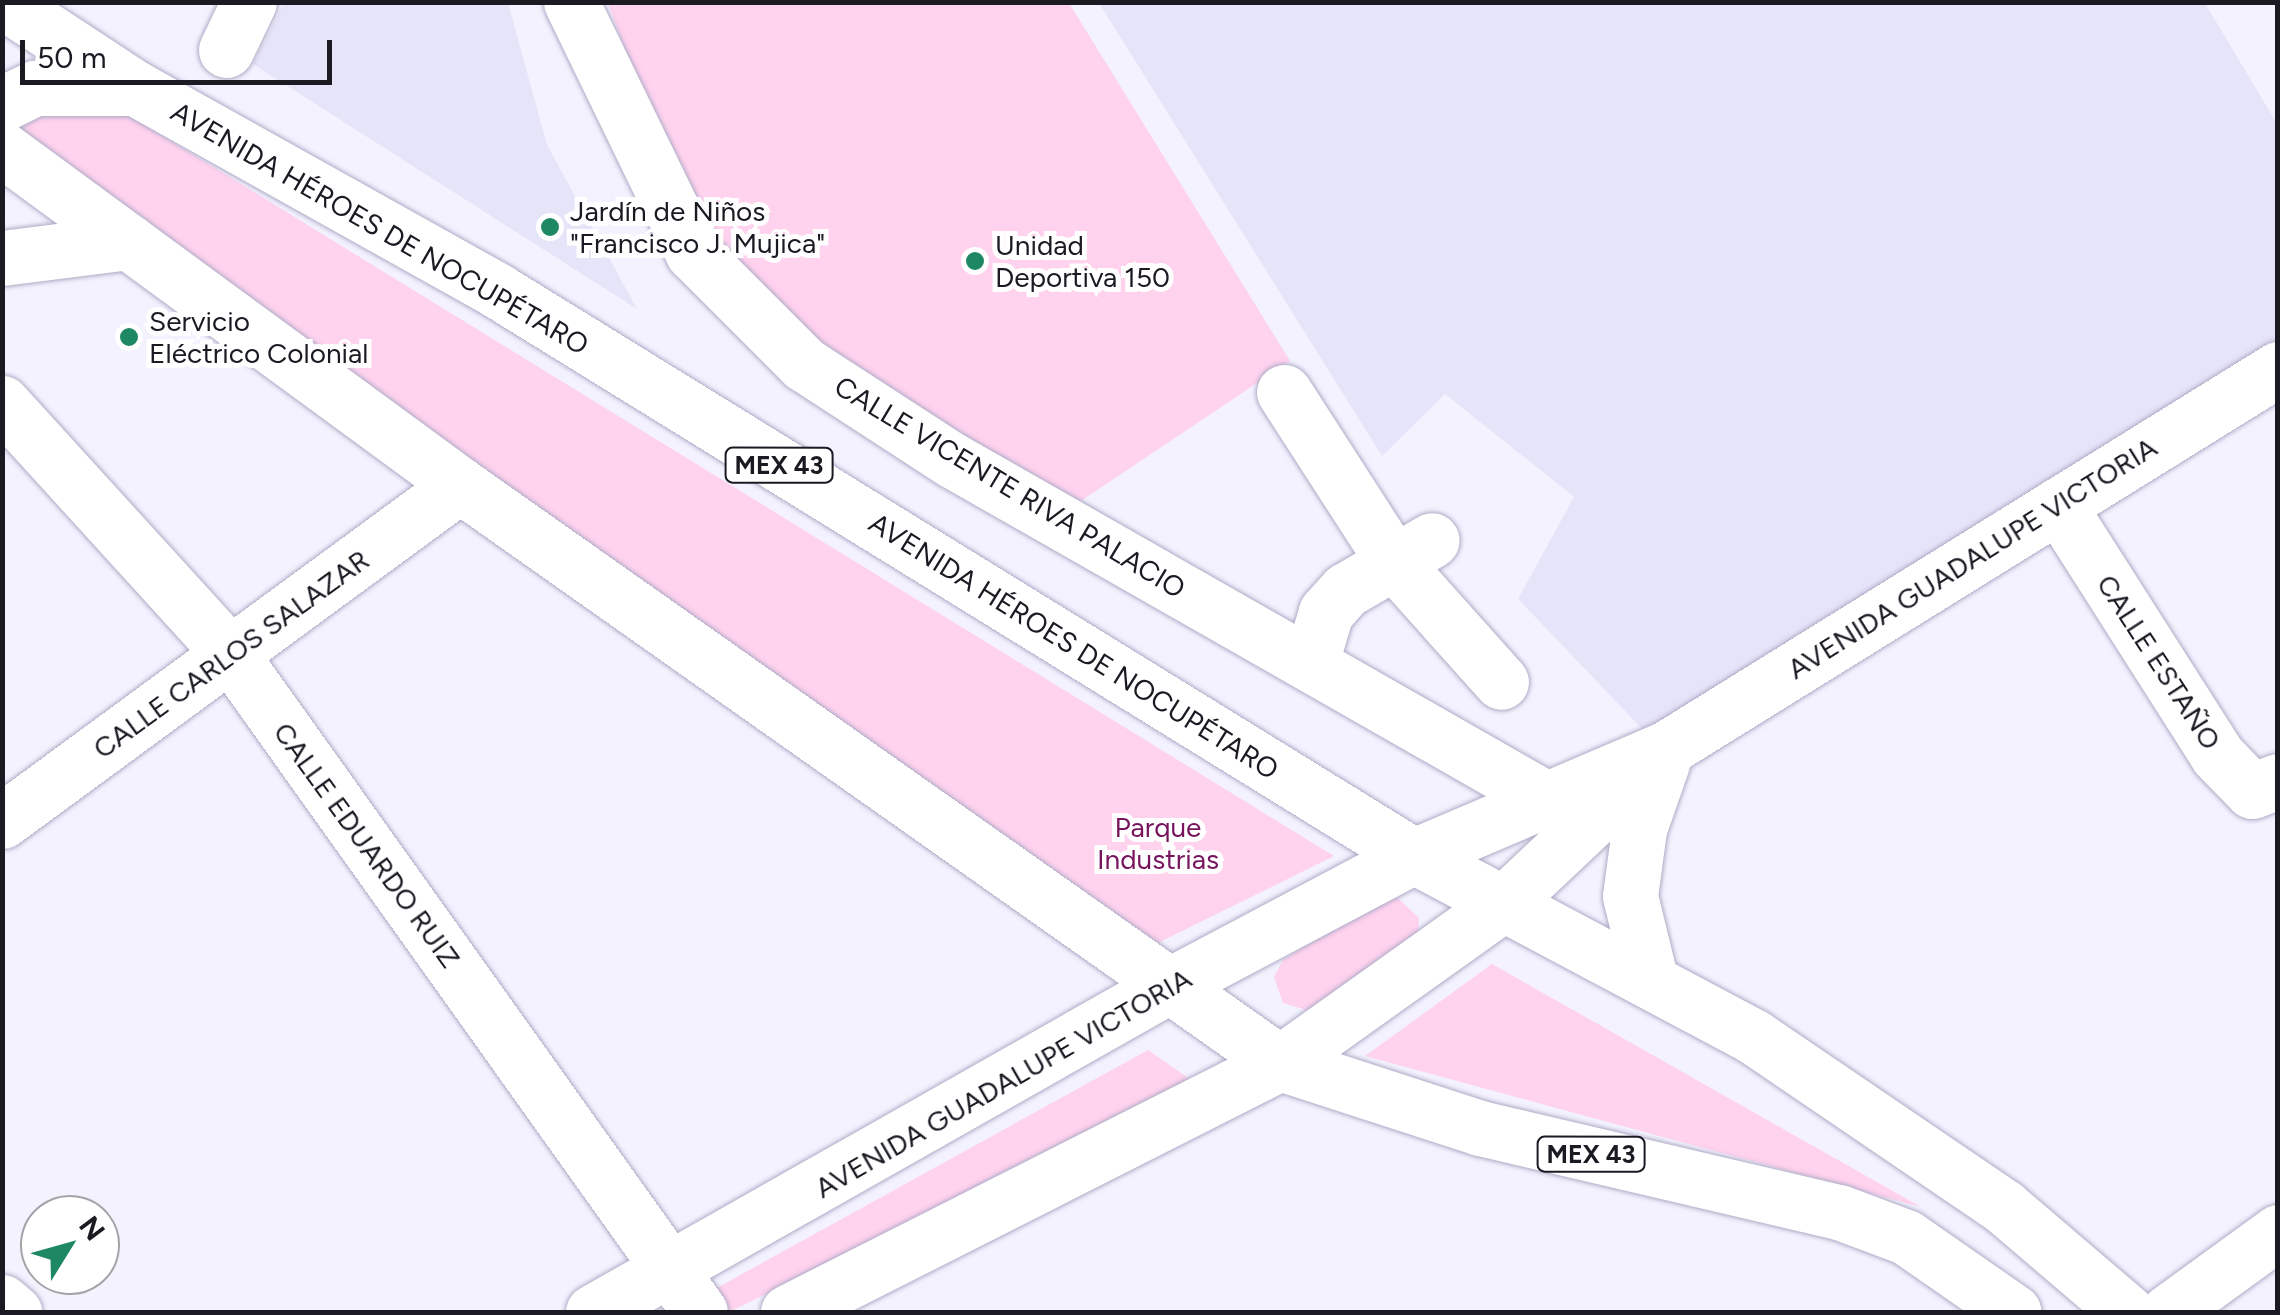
<!DOCTYPE html>
<html>
<head>
<meta charset="utf-8">
<style>
	body { margin:0 }
	#map { position:relative; width:2280px; height:1315px; overflow:hidden; background:#f3f2fe; font-family:Figtree,sans-serif }
	div>[style] { position:absolute }
	[style*='--x'] { left:calc(var(--x)*1px); top:calc(var(--y)*1px); width:calc(var(--w)*1px); rotate:calc(var(--a)*1deg) }
	.built>* { inset:0; background:#e6e4f9 }
	.green>* { inset:0; background:#ffd2ee }
	.roads { filter:drop-shadow(0 0 2px #aeabc6) drop-shadow(0 0 2px #aeabc6) }
	.minor>* { height:55px; margin:-27.5px; padding:0 27.5px; transform-origin:27.5px; border-radius:27.5px; background:#fff }
	.major>* { height:55px; margin:-27.5px; padding:0 27.5px; transform-origin:27.5px; border-radius:27.5px; background:#fff }
	.dots>* { width:28px; height:28px; translate:-50% -50%; box-sizing:border-box; border:5px solid #fff; border-radius:50% }
	span { translate:-50% -50%; white-space:nowrap; text-align:center; line-height:1.15; -webkit-text-stroke:10px #fff; paint-order:stroke }
	.shield-label span { padding:2px 8px; background:#fff; border:2px solid; border-radius:8px; -webkit-text-stroke-width:0 }
	.shield-label { font-size:25px; color:#1b1a23; font-weight:700 }
	.poi-label { font-size:28px; color:#1b1a23 }
	.left { translate:0 -50%; text-align:left }
	.street-label { font-size:28px; color:#1b1a23 }
	.park-label { font-size:28px; color:#76155d }
	.frame { position:absolute; inset:0; border:5px solid #1b1a23; pointer-events:none }
	.north { position:absolute; left:20px; top:1195px; width:100px; height:100px; box-sizing:border-box; background:#fff; border:2px solid #a4a3a7; border-radius:50%; rotate:53deg; font-size:28px; font-weight:700; line-height:40px; text-align:center; color:#1b1a23 }
	.north::after { content:''; display:block; margin:auto; width:35px; height:45px; background:#1e8763; clip-path:polygon(50% 0,100% 100%,50% 72%,0 100%) }
	.scale { position:absolute; left:20px; top:40px; width:312px; height:45px; box-sizing:border-box; border:5px solid #1b1a23; border-top:0; padding-left:12px; font-size:30px; line-height:35px; white-space:nowrap; color:#1b1a23; -webkit-text-stroke:8px #fff; paint-order:stroke }
</style>
</head>
<body>
<div id="map">
	<div class="built">
		<i style="clip-path:polygon(284px 3px,508px 3px,547px 145px,637px 309px,253px 64px)"></i>
		<i style="clip-path:polygon(1099px 3px,2205px 3px,2277px 124px,2277px 354px,1649px 736px,1518px 599px,1574px 497px,1445px 394px,1382px 456px)"></i>
	</div>
	<div class="green">
		<i style="clip-path:polygon(608px 3px,1069px 3px,1290px 361px,1066px 511px,763px 316px,682px 206px)"></i>
		<i style="clip-path:polygon(10px 113px,127px 114px,1334px 856px,1158px 943px,6px 133px)"></i>
		<i style="clip-path:polygon(1398px 898px,1419px 918px,1418px 937px,1310px 1011px,1283px 1003px,1274px 977px,1283px 960px,1378px 900px)"></i>
		<i style="clip-path:polygon(1492px 964px,1921px 1207px,1365px 1056px)"></i>
		<i style="clip-path:polygon(1148px 1050px,1197px 1084px,729px 1312px,715px 1289px)"></i>
	</div>
	<div class="roads">
		<div class="minor">
			<i style="--x:571;--y:2;--w:279;--a:64.1"></i>
			<i style="--x:693;--y:253;--w:157;--a:45"></i>
			<i style="--x:804;--y:364;--w:176;--a:33"></i>
			<i style="--x:952;--y:460;--w:680;--a:29.69"></i>
			<i style="--x:226;--y:50;--w:53;--a:-64.4"></i>
			<i style="--x:1284;--y:392;--w:201;--a:57.2"></i>
			<i style="--x:1393;--y:561;--w:162;--a:48.2"></i>
			<i style="--x:2;--y:403;--w:341;--a:47.7"></i>
			<i style="--x:231;--y:655;--w:807;--a:54.48"></i>
			<i style="--x:2058;--y:505;--w:296;--a:57.5"></i>
			<i style="--x:2217;--y:755;--w:50;--a:45.8"></i>
			<i style="--x:2252;--y:791;--w:28;--a:-21"></i>
			<i style="--x:1311;--y:662;--w:52;--a:-73.3"></i>
			<i style="--x:1326;--y:612;--w:30;--a:-48"></i>
			<i style="--x:1346;--y:590;--w:99;--a:-30.2"></i>
			<i style="--x:2;--y:821;--w:568;--a:-36.26"></i>
			<i style="--x:2;--y:1302;--w:16;--a:40"></i>
			<i style="--x:593;--y:1312;--w:665;--a:-29.53"></i>
			<i style="--x:788;--y:1312;--w:551;--a:-26.84"></i>
			<i style="--x:2168;--y:1312;--w:136;--a:-36"></i>
		</div>
		<div class="major">
			<i style="--x:4;--y:2;--w:157;--a:33.3"></i>
			<i style="--x:135;--y:88;--w:416;--a:29.2"></i>
			<i style="--x:498;--y:291;--w:1076;--a:31.67"></i>
			<i style="--x:1414;--y:856;--w:385;--a:28"></i>
			<i style="--x:1754;--y:1037;--w:302;--a:34.2"></i>
			<i style="--x:2004;--y:1207;--w:162;--a:40.5"></i>
			<i style="--x:2;--y:104;--w:37;--a:-26"></i>
			<i style="--x:35;--y:88;--w:100;--a:0"></i>
			<i style="--x:2;--y:149;--w:568;--a:36.26"></i>
			<i style="--x:460;--y:485;--w:1003;--a:35.18"></i>
			<i style="--x:1280;--y:1063;--w:210;--a:18"></i>
			<i style="--x:1480;--y:1128;--w:369;--a:13.2"></i>
			<i style="--x:1839;--y:1212;--w:72;--a:20.5"></i>
			<i style="--x:1906;--y:1237;--w:131;--a:34.8"></i>
			<i style="--x:2;--y:258;--w:128;--a:-7.2"></i>
			<i style="--x:1650;--y:978;--w:84;--a:-103.7"></i>
			<i style="--x:1630;--y:896;--w:68;--a:-82.3"></i>
			<i style="--x:1639;--y:829;--w:70;--a:-70.8"></i>
			<i style="--x:1172;--y:984;--w:274;--a:-27.9"></i>
			<i style="--x:1414;--y:856;--w:275;--a:-23.1"></i>
			<i style="--x:1667;--y:748;--w:719;--a:-31.81"></i>
			<i style="--x:1280;--y:1063;--w:274;--a:-35.5"></i>
			<i style="--x:1503;--y:904;--w:209;--a:-43.3"></i>
		</div>
	</div>
	<div class="dots">
		<i style="left:550px;top:227px;background:#1e8763"></i>
		<i style="left:975px;top:261px;background:#1e8763"></i>
		<i style="left:129px;top:337px;background:#1e8763"></i>
	</div>
	<div class="shield-label">
		<span style="left:779px;top:465px">MEX 43</span>
		<span style="left:1591px;top:1154px">MEX 43</span>
	</div>
	<div class="poi-label">
		<span class="left" style="left:570px;top:227px">Jardín de Niños<br>"Francisco J. Mujica"</span>
		<span class="left" style="left:995px;top:261px">Unidad<br>Deportiva 150</span>
		<span class="left" style="left:149px;top:337px">Servicio<br>Eléctrico Colonial</span>
	</div>
	<div class="street-label">
		<span style="left:380px;top:228px;rotate:30deg">AVENIDA HÉROES DE NOCUPÉTARO</span>
		<span style="left:1010px;top:487px;rotate:31deg">CALLE VICENTE RIVA PALACIO</span>
		<span style="left:1972px;top:558px;rotate:-32deg">AVENIDA GUADALUPE VICTORIA</span>
		<span style="left:1074px;top:646px;rotate:32deg">AVENIDA HÉROES DE NOCUPÉTARO</span>
		<span style="left:231px;top:654px;rotate:-36deg">CALLE CARLOS SALAZAR</span>
		<span style="left:2159px;top:662px;rotate:57deg">CALLE ESTAÑO</span>
		<span style="left:367px;top:845px;rotate:54deg">CALLE EDUARDO RUIZ</span>
		<span style="left:1003px;top:1083px;rotate:-30deg">AVENIDA GUADALUPE VICTORIA</span>
	</div>
	<div class="park-label">
		<span style="left:1158px;top:843px">Parque<br>Industrias</span>
	</div>
	<div class="frame"></div>
	<div class="north">N</div>
	<div class="scale">50 m</div>
</div>
</body>
</html>
